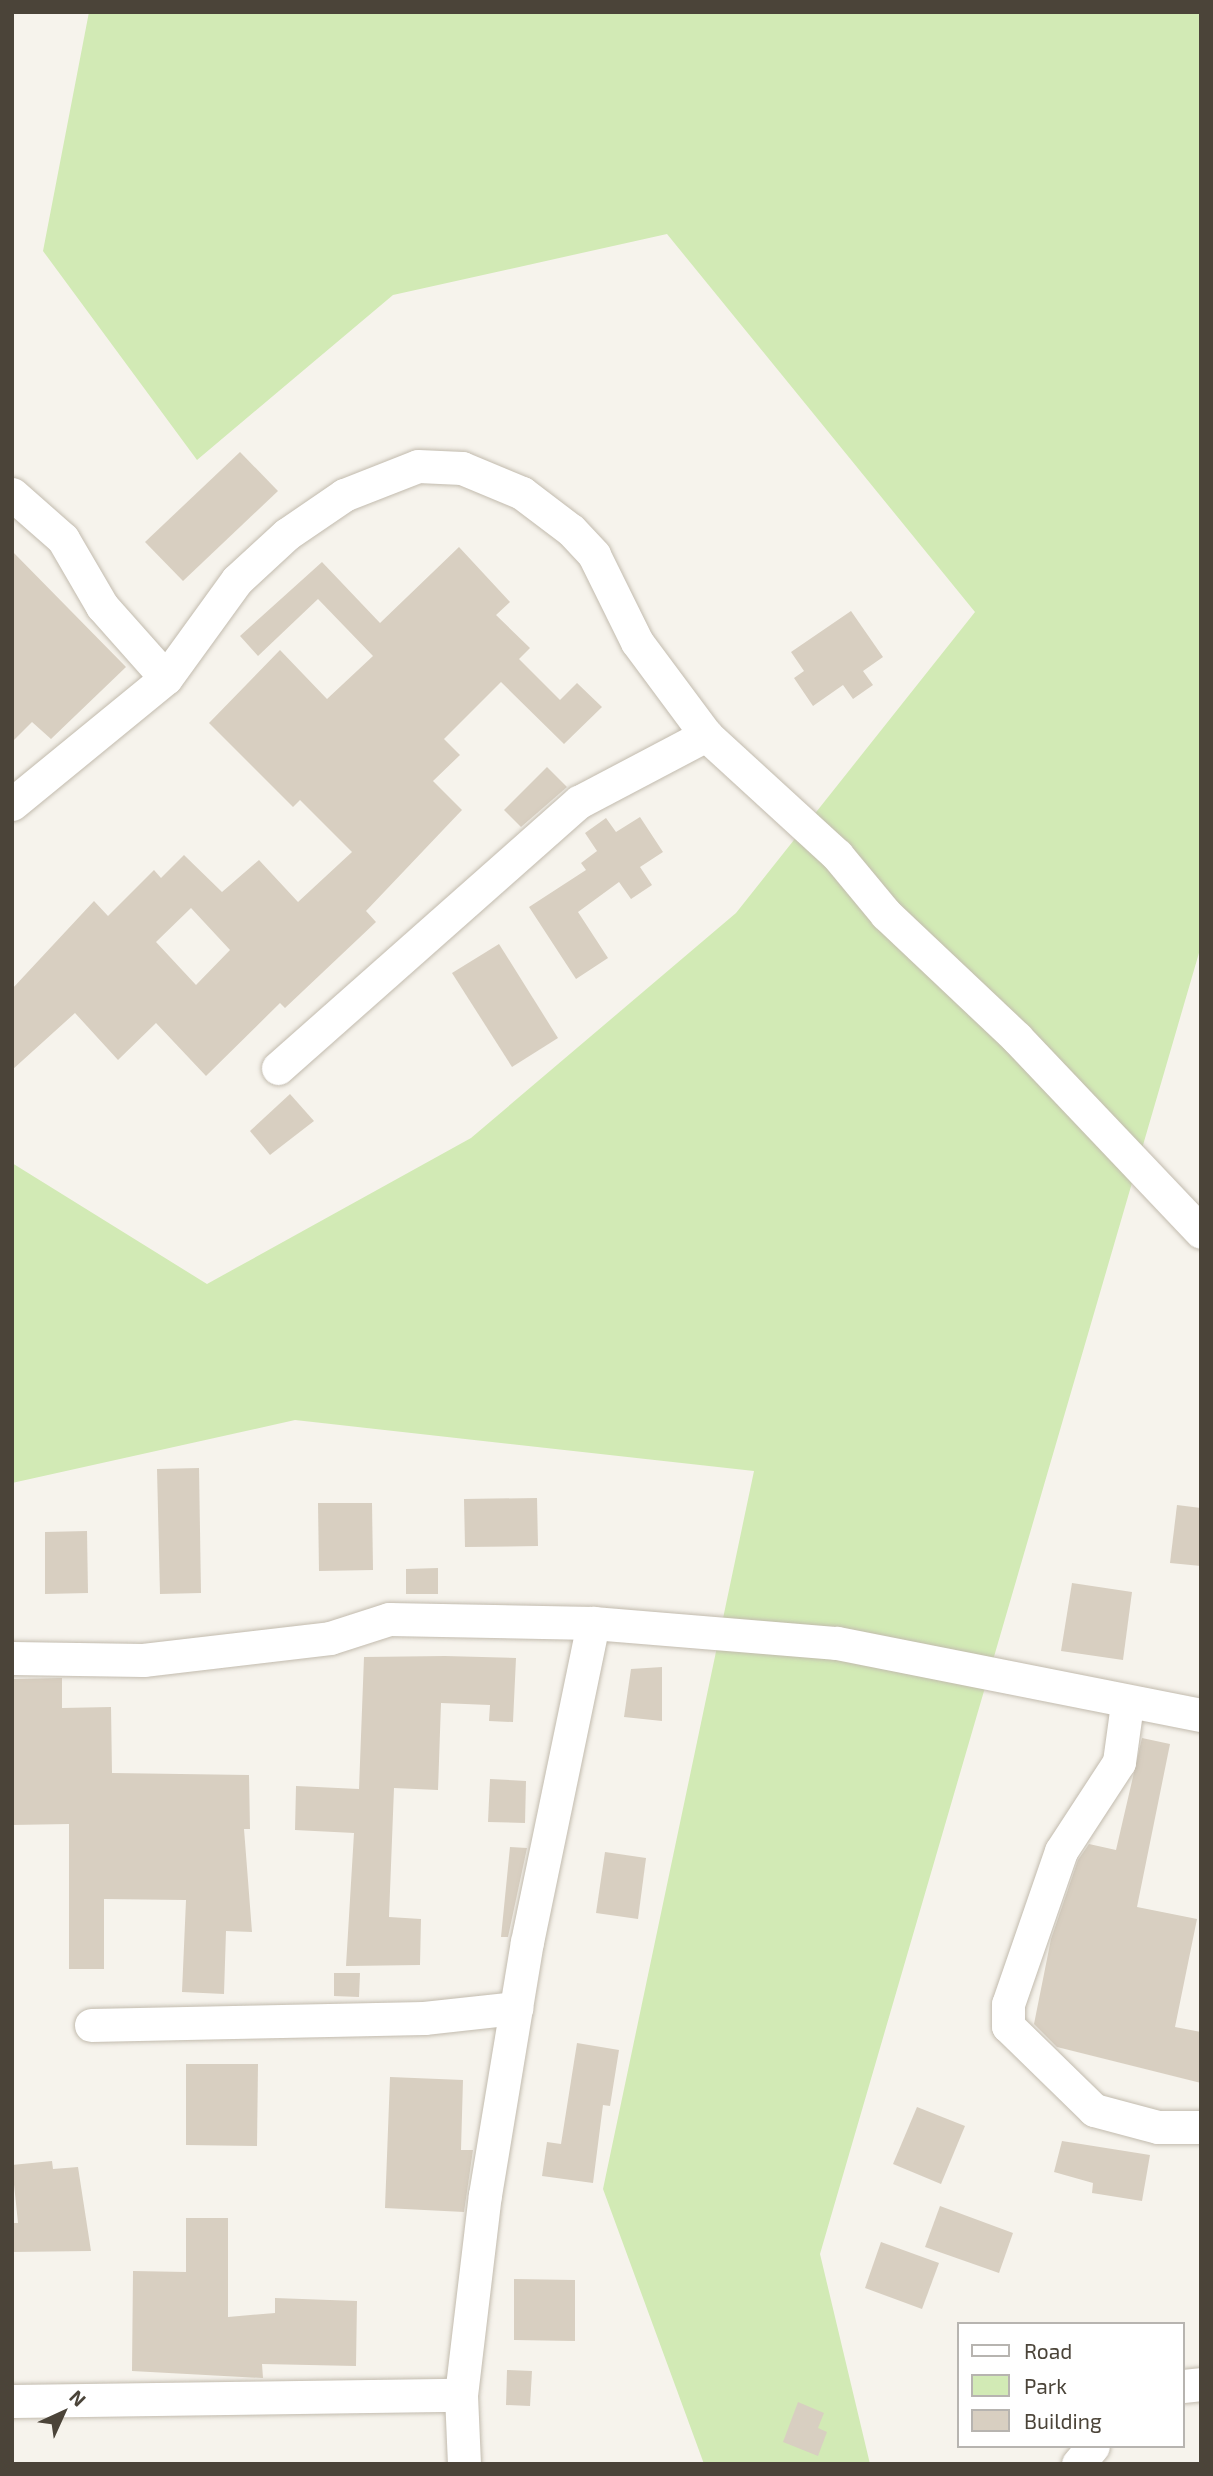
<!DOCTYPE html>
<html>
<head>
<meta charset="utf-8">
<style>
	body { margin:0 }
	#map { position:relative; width:1213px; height:2476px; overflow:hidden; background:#f6f3ec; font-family:"Exo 2",sans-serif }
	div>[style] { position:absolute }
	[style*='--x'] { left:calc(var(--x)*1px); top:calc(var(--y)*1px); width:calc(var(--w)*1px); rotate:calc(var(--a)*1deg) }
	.green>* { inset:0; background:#d2eab5 }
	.building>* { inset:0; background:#d8cfc1 }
	.roads { filter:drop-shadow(0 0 2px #c2bbae) drop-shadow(0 0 2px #c2bbae) }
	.street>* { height:33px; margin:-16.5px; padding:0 16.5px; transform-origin:16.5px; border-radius:16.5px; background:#fff }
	span { translate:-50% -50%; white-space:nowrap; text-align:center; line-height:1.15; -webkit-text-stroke:6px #fff; paint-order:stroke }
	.frame { position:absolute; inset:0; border:14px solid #4b4439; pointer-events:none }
	.legend { position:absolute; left:957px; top:2322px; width:228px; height:126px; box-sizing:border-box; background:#fff; border:2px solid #b7b4b0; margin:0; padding:9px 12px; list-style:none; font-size:21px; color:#4b4439 }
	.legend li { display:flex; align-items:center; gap:14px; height:35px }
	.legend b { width:35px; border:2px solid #b7b4b0 }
	.north { position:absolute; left:28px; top:2378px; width:70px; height:70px; -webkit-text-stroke:5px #fff; paint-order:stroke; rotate:45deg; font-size:19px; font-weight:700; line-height:28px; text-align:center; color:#4b4439 }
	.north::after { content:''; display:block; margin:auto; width:24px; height:32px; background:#4b4439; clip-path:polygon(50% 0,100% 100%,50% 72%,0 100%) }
</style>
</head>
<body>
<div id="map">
	<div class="green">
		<i style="clip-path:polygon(89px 12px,1201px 12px,1201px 946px,820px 2254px,870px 2464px,704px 2464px,603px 2189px,754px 1471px,295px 1420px,12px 1483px,12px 1163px,207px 1284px,471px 1138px,736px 913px,975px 612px,667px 234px,393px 295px,197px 460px,43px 251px)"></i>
	</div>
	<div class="building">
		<i style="clip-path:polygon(240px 452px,278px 491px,183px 581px,145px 542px)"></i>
		<i style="clip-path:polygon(evenodd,459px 547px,510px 602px,496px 615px,530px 648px,519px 659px,560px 700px,577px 683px,602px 707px,564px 744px,501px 682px,444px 739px,460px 755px,433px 781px,462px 810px,366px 911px,376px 922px,285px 1008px,280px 1003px,206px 1076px,156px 1023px,118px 1060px,75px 1013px,12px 1070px,12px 989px,94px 901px,108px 916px,154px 870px,161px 878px,184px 855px,222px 892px,259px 860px,298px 902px,352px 852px,300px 800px,293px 807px,209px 723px,280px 650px,327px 699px,373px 656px,318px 599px,258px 656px,240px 636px,322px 562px,380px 623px,459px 547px,191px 908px,230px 950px,196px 985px,156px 942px,191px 908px)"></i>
		<i style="clip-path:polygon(12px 551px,126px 667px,51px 739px,32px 722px,12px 742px)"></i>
		<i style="clip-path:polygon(851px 611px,883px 657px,863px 671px,873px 685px,853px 699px,843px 685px,813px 706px,794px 678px,804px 671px,791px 652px)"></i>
		<i style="clip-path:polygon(547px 767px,567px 787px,521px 827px,504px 810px)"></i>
		<i style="clip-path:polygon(640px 817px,663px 852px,640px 867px,652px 885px,631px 899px,619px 882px,578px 912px,608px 958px,576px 979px,529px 907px,586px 870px,581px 863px,597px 851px,585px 833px,606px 818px,616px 832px)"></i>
		<i style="clip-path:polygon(499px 944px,558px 1038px,512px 1067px,452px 973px)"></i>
		<i style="clip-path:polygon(290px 1094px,314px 1121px,270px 1155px,250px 1131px)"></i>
		<i style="clip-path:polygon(199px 1468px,201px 1593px,160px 1594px,157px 1469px)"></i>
		<i style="clip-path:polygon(537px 1498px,538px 1546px,465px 1547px,464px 1499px)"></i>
		<i style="clip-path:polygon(318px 1503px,372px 1503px,373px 1570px,319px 1571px)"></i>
		<i style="clip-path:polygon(1177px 1505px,1201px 1508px,1201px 1566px,1170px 1563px)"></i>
		<i style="clip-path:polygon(87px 1531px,88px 1593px,45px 1594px,45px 1532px)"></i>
		<i style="clip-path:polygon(438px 1568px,438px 1594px,406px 1594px,406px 1569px)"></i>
		<i style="clip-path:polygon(1072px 1583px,1132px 1592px,1123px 1660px,1061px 1651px)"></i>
		<i style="clip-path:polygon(445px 1656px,516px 1658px,513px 1722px,489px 1721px,490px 1705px,441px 1703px,438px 1790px,394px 1788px,389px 1917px,421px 1919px,420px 1965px,346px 1966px,354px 1833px,295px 1830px,296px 1786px,359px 1789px,364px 1657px)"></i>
		<i style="clip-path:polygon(662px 1667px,662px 1721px,624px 1717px,631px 1669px)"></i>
		<i style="clip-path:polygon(62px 1678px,62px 1708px,111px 1707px,112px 1773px,249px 1775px,250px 1829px,244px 1829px,252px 1932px,226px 1931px,224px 1994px,182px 1992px,186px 1900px,104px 1899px,104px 1969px,69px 1969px,69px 1824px,12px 1825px,12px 1679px)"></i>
		<i style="clip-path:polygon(1142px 1738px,1170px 1744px,1137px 1907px,1197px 1919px,1175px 2027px,1201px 2032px,1201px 2083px,1057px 2047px,1034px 2024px,1051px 1939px,1078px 1860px,1089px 1844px,1116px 1850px)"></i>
		<i style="clip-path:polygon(490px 1779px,526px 1781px,525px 1823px,488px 1822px)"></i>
		<i style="clip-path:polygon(510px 1847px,527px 1848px,508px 1937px,501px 1937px)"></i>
		<i style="clip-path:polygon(605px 1852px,646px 1858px,638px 1919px,596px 1913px)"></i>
		<i style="clip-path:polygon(334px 1973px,360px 1973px,359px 1997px,334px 1996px)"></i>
		<i style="clip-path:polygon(577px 2043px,619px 2050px,610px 2106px,603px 2105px,593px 2183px,542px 2176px,547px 2142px,561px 2144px)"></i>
		<i style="clip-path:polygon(186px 2064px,258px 2064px,257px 2146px,186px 2145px)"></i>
		<i style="clip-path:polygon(390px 2077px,463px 2080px,461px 2150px,473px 2150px,464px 2212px,385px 2208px)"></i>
		<i style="clip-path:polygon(917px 2107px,965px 2126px,941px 2184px,893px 2164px)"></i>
		<i style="clip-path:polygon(1062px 2141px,1150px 2155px,1142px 2201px,1092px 2193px,1093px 2183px,1054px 2172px)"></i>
		<i style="clip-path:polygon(52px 2161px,53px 2169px,78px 2167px,91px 2251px,12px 2252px,12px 2223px,18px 2223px,12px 2165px)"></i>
		<i style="clip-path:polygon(940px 2206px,1013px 2233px,999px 2273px,925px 2247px)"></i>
		<i style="clip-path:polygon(186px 2218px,228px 2218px,228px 2317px,275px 2313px,275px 2298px,357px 2301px,356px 2366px,262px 2364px,263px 2378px,132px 2371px,133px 2271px,186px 2272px)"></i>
		<i style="clip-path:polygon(881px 2242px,939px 2263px,922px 2309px,865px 2288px)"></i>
		<i style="clip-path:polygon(514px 2279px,575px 2280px,575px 2341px,514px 2340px)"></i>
		<i style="clip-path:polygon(507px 2370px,532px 2371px,530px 2406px,506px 2405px)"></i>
		<i style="clip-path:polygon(798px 2402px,824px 2413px,818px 2428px,827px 2432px,818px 2456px,783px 2442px)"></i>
	</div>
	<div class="roads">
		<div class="street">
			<i style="--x:12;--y:494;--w:68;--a:41.4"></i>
			<i style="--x:63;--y:539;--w:78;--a:59.8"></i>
			<i style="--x:102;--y:606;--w:96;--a:48.4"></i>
			<i style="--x:12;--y:804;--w:199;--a:-39.3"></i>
			<i style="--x:166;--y:678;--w:121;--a:-54.1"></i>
			<i style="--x:237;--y:580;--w:68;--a:-42.6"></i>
			<i style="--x:287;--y:534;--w:69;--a:-34.4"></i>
			<i style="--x:344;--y:495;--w:79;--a:-21.4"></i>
			<i style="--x:418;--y:466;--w:44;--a:2.6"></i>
			<i style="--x:462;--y:468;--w:65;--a:22.6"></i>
			<i style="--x:522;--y:493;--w:61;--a:37.1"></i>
			<i style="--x:571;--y:530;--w:34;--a:47"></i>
			<i style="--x:594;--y:555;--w:97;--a:63.7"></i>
			<i style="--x:637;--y:642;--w:116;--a:53.4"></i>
			<i style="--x:706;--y:735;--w:178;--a:42.5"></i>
			<i style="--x:837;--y:855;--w:77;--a:50.3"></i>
			<i style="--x:886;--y:914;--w:180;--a:43.4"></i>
			<i style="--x:1017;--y:1038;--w:267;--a:46.5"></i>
			<i style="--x:278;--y:1068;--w:402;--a:-41.5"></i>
			<i style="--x:579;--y:802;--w:144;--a:-27.8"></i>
			<i style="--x:12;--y:1658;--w:131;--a:0.9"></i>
			<i style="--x:143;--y:1660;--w:188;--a:-6.7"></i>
			<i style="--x:330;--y:1638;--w:62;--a:-17.9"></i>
			<i style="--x:389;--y:1619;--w:204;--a:1.1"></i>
			<i style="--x:593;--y:1623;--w:245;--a:4.7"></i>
			<i style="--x:837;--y:1643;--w:371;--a:11.2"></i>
			<i style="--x:1127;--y:1704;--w:59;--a:97.9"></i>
			<i style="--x:1119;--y:1762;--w:106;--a:123.1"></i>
			<i style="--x:1061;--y:1851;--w:162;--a:109.1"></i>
			<i style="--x:1008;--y:2004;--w:22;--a:90"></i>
			<i style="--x:1008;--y:2026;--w:120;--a:44.3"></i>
			<i style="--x:1094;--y:2110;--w:66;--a:14.9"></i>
			<i style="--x:1158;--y:2127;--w:43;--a:0"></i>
			<i style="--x:91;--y:2025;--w:333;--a:-1.2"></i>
			<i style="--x:424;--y:2018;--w:93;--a:-6.2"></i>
			<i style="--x:1183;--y:2386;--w:18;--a:-6"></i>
			<i style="--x:12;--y:2401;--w:449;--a:-0.8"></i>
			<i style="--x:464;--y:2464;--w:69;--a:-92.5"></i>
			<i style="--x:461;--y:2395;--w:201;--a:-83.2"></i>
			<i style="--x:485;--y:2195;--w:256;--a:-80.6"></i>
			<i style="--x:527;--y:1942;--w:326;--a:-78.3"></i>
			<i style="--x:1078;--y:2464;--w:23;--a:-50"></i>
		</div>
	</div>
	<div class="frame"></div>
	<ul class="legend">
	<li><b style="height:9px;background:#fff"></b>Road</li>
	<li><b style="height:19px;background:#d2eab5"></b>Park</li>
	<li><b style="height:19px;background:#d8cfc1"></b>Building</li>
	</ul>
	<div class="north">N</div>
</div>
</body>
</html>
